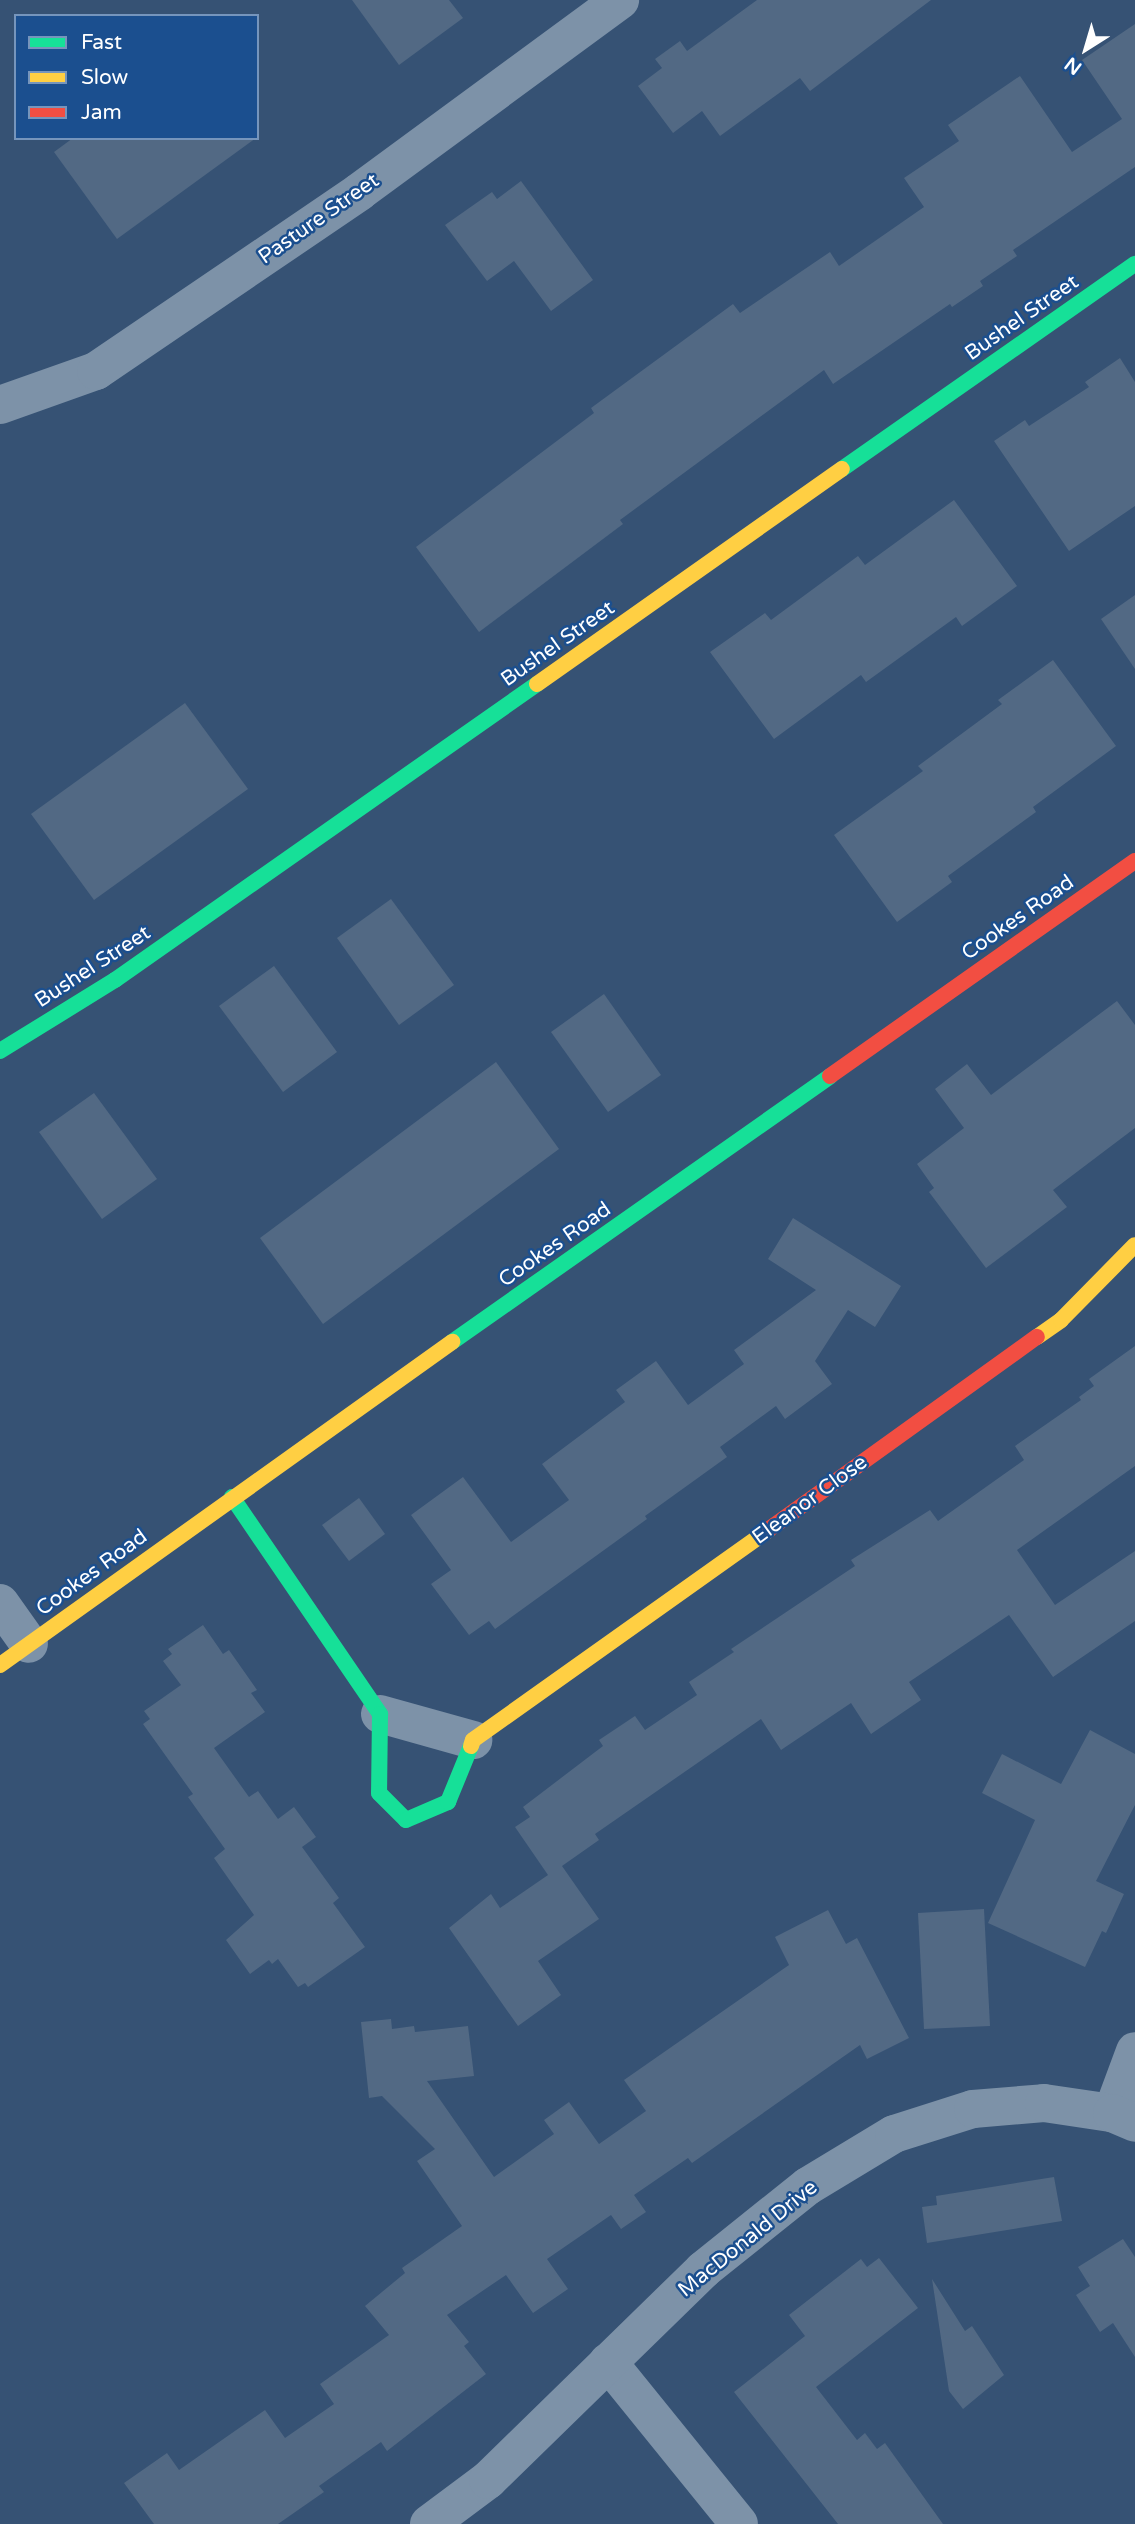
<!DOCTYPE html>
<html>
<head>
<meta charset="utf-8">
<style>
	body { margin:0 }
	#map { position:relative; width:1135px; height:2524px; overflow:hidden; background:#365274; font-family:"Varela Round",sans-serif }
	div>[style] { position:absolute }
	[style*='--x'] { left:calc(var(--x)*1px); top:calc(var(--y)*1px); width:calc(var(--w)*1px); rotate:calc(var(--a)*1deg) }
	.building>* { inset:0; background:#526984 }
	.street>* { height:38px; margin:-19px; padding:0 19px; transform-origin:19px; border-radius:19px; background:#7d92a8 }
	.fast>* { height:16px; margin:-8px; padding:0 8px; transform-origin:8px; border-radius:8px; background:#16e098 }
	.slow>* { height:16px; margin:-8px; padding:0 8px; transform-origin:8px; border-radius:8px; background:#ffcf43 }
	.jam>* { height:16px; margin:-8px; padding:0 8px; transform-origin:8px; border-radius:8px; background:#f24e42 }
	span { translate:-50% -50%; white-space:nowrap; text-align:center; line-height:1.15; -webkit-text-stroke:5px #1b4f8f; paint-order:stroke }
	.street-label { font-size:21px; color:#fff }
	.legend { position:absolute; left:14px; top:14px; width:245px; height:126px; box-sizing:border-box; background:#1b4f8f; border:2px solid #7695bc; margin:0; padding:9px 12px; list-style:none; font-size:21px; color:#fff }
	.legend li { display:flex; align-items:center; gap:14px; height:35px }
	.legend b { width:35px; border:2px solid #7695bc }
	.north { position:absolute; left:1051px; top:14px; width:70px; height:70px; -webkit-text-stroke:5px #1b4f8f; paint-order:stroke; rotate:217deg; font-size:19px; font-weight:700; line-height:28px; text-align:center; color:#fff }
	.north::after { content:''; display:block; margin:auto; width:24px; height:32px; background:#fff; clip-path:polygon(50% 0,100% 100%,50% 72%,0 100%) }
</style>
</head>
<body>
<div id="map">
	<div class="building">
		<i style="clip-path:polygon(352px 0,449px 0,463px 18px,399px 65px)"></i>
		<i style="clip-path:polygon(757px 0,931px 0,810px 91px,800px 78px,720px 136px,702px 111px,673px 133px,638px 86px,662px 68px,655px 59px,680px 41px,687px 51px)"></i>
		<i style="clip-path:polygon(1135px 24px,1135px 167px,1013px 250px,1017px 256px,980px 281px,983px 286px,952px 307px,950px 304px,833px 384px,824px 370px,620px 520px,623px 524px,479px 632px,416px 547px,594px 413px,591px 408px,733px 304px,740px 313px,830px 252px,839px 266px,924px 207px,904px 178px,959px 141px,948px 125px,1020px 76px,1072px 152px,1122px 119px,1082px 60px)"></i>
		<i style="clip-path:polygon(73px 138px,256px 138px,117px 239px,54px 152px)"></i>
		<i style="clip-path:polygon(521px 181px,593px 280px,551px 311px,514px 261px,487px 281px,445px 225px,492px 192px,497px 199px)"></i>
		<i style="clip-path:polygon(1120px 358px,1135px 382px,1135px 506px,1069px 551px,994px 441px,1025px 420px,1029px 426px,1089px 387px,1085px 382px)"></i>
		<i style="clip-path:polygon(954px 500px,1017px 586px,962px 626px,956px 617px,866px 682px,861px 675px,774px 739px,710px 652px,765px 613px,771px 620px,858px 556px,865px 565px)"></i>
		<i style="clip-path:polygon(1135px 595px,1135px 669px,1101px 619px)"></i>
		<i style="clip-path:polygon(1053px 660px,1116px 746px,1033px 807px,1036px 812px,948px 876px,952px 882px,897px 922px,834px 835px,923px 771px,918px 766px,1002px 704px,998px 700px)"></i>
		<i style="clip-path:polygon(185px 703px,248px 789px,94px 900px,31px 814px)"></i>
		<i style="clip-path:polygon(391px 899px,454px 985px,399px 1025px,337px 938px)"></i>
		<i style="clip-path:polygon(274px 966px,337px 1052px,283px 1092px,219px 1006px)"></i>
		<i style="clip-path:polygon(604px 994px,661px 1075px,608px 1112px,551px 1032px)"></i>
		<i style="clip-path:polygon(1117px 1001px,1135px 1025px,1135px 1128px,1053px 1190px,1067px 1207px,986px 1268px,929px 1192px,934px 1188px,917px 1164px,964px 1128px,935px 1089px,967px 1064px,991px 1095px)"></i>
		<i style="clip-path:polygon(496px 1062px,559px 1149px,323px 1324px,260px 1238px)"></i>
		<i style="clip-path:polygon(94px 1093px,157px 1179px,102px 1219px,39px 1132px)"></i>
		<i style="clip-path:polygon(793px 1218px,901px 1286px,875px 1327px,848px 1310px,815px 1361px,832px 1384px,785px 1419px,776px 1406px,720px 1447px,727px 1457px,645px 1516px,647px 1519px,495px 1629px,489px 1621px,469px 1635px,431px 1584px,451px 1570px,411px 1515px,463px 1477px,511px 1542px,569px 1500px,542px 1464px,625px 1402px,616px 1390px,656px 1361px,688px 1405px,744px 1364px,734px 1350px,816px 1290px,768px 1259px)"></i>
		<i style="clip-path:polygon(1135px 1346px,1135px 1466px,1017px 1550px,1055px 1605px,1135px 1551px,1135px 1621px,1053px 1677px,1009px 1615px,909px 1682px,921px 1700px,871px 1734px,851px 1703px,781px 1750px,761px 1719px,595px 1834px,599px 1840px,562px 1866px,599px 1919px,538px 1961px,561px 1995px,518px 2026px,449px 1928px,491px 1894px,500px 1908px,548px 1875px,515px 1827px,530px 1817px,523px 1807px,603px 1746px,599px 1740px,635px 1716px,645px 1730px,697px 1695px,689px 1682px,734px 1652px,731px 1649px,855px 1566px,851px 1560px,930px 1510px,938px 1521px,1024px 1460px,1015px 1446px,1081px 1400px,1079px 1397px,1094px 1386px,1089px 1379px)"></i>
		<i style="clip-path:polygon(359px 1498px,385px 1534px,349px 1561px,322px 1525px)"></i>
		<i style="clip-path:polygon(203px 1625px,223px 1654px,229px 1650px,257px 1690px,251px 1693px,265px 1712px,214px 1748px,249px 1797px,258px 1791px,278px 1819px,294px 1807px,316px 1837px,302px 1847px,339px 1898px,333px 1903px,365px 1947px,308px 1987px,305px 1983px,298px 1987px,278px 1959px,272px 1964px,269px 1960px,250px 1974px,226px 1940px,254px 1915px,214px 1858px,225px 1849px,188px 1797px,193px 1794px,143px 1724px,150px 1719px,144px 1711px,181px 1685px,163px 1661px,172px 1654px,168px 1649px)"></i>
		<i style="clip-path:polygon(1090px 1730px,1135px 1754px,1135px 1805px,1096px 1881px,1124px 1894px,1106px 1933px,1102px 1931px,1085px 1967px,988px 1923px,1035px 1820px,982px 1793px,1002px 1754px,1061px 1784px)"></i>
		<i style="clip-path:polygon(984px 1909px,990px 2026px,924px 2029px,918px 1913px)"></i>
		<i style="clip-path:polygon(828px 1910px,846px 1944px,857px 1938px,909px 2038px,867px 2059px,860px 2045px,692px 2163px,688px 2158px,634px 2195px,646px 2212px,621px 2229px,611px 2215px,547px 2259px,568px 2289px,533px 2313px,506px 2275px,447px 2315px,469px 2342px,464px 2346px,486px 2374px,387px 2451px,381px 2442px,319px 2486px,324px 2492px,278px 2524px,154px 2524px,124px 2483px,167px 2453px,179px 2470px,265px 2410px,285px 2438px,334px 2404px,320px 2384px,389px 2335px,365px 2306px,405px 2273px,402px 2268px,462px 2226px,417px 2161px,435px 2149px,382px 2096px,369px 2098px,361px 2022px,391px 2019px,392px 2029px,414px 2026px,415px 2032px,468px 2026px,474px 2076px,427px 2081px,494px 2177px,554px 2134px,544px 2120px,569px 2102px,599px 2144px,646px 2111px,624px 2080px,789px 1965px,775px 1937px)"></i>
		<i style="clip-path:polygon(1054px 2177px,1062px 2221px,927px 2243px,922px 2207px,937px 2205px,936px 2196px)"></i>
		<i style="clip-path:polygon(1123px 2239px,1135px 2257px,1135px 2357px,1113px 2323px,1100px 2332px,1076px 2295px,1090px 2286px,1078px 2267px)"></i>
		<i style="clip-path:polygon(879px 2258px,918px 2308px,816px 2387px,857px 2440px,865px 2433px,877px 2449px,885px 2443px,943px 2524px,838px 2524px,734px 2392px,805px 2336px,789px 2315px,861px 2259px,867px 2267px)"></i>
		<i style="clip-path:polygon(932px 2279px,965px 2331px,972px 2326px,1004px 2375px,963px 2409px,949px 2391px)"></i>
	</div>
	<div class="street">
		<i style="--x:0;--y:405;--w:102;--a:-19.5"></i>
		<i style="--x:96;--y:371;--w:318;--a:-34.2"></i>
		<i style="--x:359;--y:192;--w:324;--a:-36.3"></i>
		<i style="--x:0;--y:1603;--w:50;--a:54.7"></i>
		<i style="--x:380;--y:1714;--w:97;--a:15.6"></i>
		<i style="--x:1112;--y:2113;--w:66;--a:-69.6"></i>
		<i style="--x:608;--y:2362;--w:208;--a:51"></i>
		<i style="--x:429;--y:2524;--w:74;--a:-36.7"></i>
		<i style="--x:488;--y:2480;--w:301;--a:-44.3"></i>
		<i style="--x:703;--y:2270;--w:134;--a:-38.7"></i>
		<i style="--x:808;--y:2186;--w:100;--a:-31.2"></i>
		<i style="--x:894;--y:2134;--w:83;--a:-17.6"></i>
		<i style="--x:973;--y:2109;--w:71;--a:-4.8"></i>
		<i style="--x:1044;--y:2103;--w:69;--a:8.4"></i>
		<i style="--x:1112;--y:2113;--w:25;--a:23"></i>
	</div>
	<div class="fast">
		<i style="--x:842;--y:469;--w:358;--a:-35"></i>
		<i style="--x:0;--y:1051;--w:135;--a:-31.7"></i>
		<i style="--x:115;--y:980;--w:515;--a:-35.05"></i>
		<i style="--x:452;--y:1342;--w:462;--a:-35.1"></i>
		<i style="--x:232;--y:1497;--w:263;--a:55.7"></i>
		<i style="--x:380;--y:1714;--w:79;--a:90.7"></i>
		<i style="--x:379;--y:1793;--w:38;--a:45"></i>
		<i style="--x:406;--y:1820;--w:46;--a:-23.2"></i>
		<i style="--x:448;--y:1802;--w:61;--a:-67.7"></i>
	</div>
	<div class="slow">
		<i style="--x:537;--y:684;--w:373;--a:-35.2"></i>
		<i style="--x:1037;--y:1337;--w:29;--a:-35"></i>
		<i style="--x:1061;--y:1320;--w:105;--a:-45.4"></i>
		<i style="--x:0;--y:1665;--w:556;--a:-35.55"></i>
		<i style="--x:471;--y:1746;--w:6;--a:-72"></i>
		<i style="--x:473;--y:1740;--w:362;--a:-35.4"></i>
	</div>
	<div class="jam">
		<i style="--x:830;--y:1076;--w:373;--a:-35.2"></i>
		<i style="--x:768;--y:1530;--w:331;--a:-35.7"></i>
	</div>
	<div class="street-label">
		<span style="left:319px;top:219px;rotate:-35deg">Pasture Street</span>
		<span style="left:1022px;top:318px;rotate:-35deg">Bushel Street</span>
		<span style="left:558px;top:644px;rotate:-35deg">Bushel Street</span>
		<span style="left:1018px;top:918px;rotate:-35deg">Cookes Road</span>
		<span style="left:93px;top:967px;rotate:-33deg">Bushel Street</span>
		<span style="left:555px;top:1245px;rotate:-35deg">Cookes Road</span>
		<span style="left:810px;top:1500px;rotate:-36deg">Eleanor Close</span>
		<span style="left:92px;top:1573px;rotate:-36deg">Cookes Road</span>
		<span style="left:748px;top:2239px;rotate:-39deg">MacDonald Drive</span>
	</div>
	<ul class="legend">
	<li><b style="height:9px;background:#16e098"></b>Fast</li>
	<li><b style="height:9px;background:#ffcf43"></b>Slow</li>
	<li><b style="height:9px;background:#f24e42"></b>Jam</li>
	</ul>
	<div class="north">N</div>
</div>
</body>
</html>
